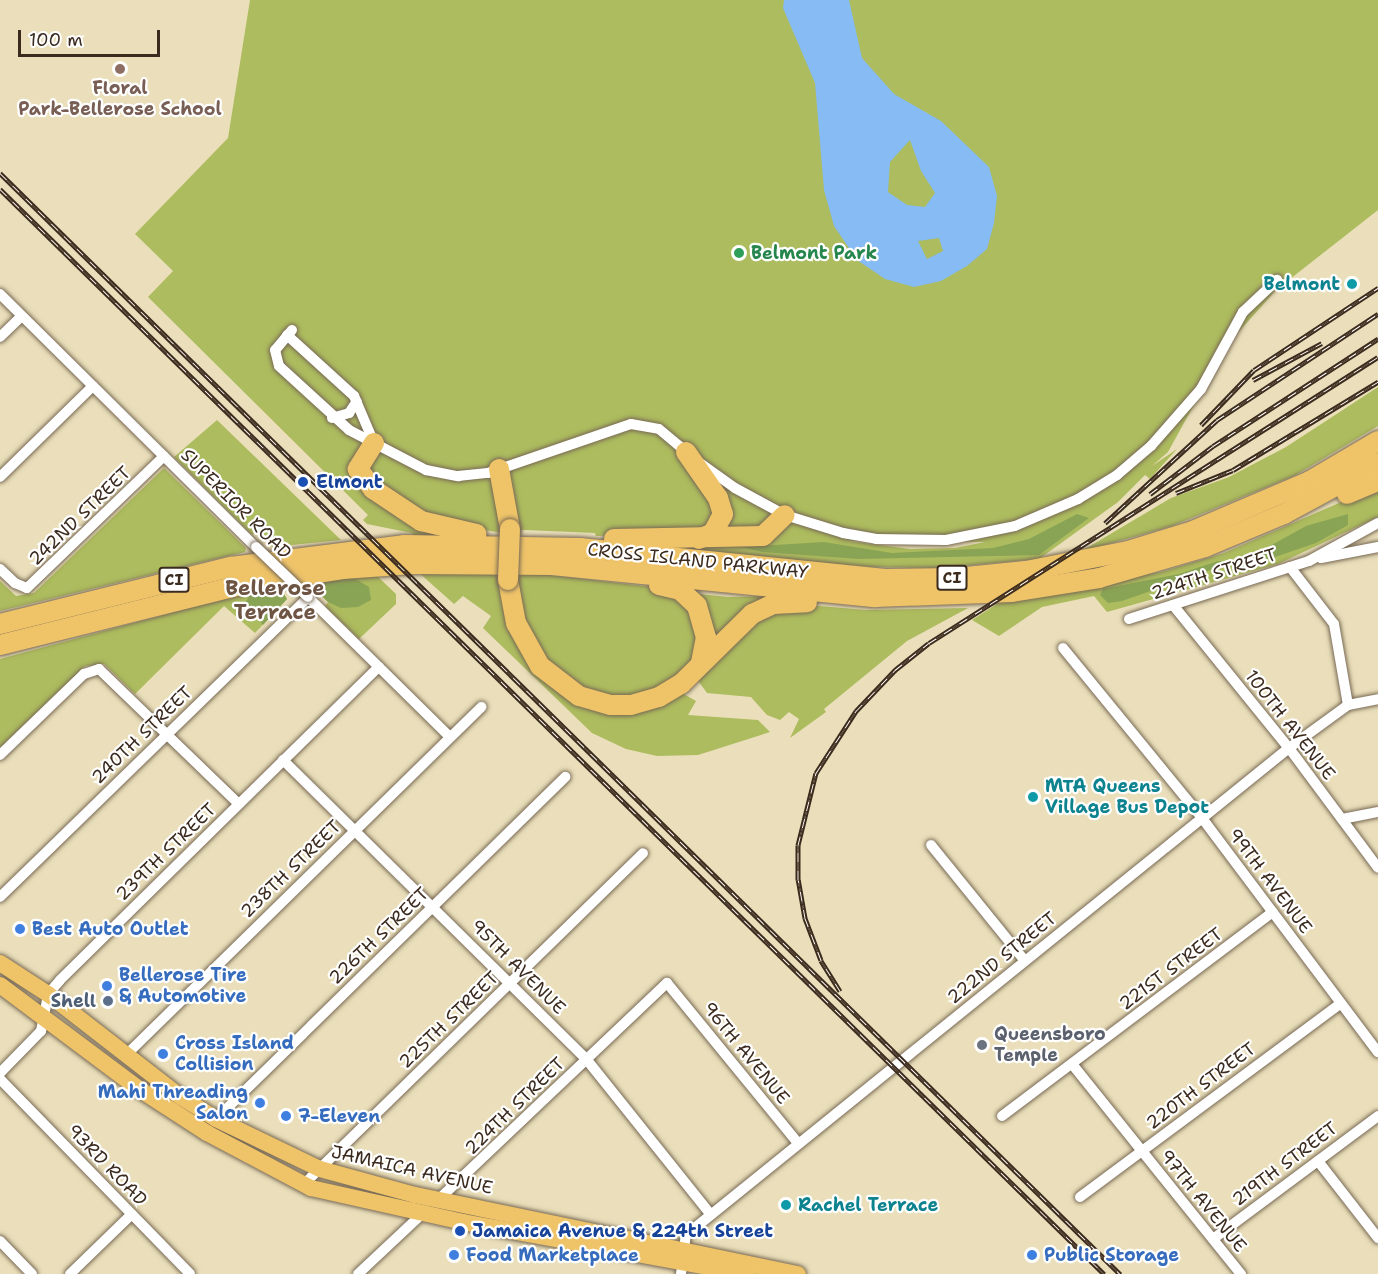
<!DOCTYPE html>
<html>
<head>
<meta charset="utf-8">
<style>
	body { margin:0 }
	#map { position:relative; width:1378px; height:1274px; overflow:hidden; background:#eadfba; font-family:"Shantell Sans",sans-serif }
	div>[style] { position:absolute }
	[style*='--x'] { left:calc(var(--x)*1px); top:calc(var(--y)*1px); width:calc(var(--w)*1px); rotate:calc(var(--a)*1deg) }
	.green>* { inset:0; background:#adbc5e }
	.forest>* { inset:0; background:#8aa455 }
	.water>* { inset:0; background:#86bbf4 }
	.roads { filter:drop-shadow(0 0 2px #786955) drop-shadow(0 0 2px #786955) }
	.minor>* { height:10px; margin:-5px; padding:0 5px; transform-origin:5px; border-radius:5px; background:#fff }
	.primary>* { height:16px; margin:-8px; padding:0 8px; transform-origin:8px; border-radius:8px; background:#efc469 }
	.motorway>* { height:20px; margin:-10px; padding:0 10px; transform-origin:10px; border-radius:10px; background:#efc469 }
	.rail>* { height:5px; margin-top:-2.5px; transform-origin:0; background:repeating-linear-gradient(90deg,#fff 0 9px,#3b2a1e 0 18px); box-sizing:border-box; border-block:2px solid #3b2a1e }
	.bridges { filter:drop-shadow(0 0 2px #786955) drop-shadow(0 0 2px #786955) }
	.minor-bridge>* { height:10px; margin:-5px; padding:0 5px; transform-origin:5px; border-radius:5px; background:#fff }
	.motorway-bridge>* { height:20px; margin:-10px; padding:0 10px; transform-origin:10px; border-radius:10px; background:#efc469 }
	.dots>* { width:16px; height:16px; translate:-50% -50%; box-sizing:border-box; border:3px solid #fff; border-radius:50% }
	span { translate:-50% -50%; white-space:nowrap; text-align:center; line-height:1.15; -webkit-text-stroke:4.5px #fff; paint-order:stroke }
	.shield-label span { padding:2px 4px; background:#fff; border:2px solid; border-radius:4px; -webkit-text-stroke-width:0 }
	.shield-label { font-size:16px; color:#3b2a1e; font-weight:700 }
	.education-label { font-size:18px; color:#785e54; font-weight:700 }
	.leisure-label { font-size:18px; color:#27864d; font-weight:700 }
	.left { translate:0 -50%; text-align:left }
	.culture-label { font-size:18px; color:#0d838f; font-weight:700 }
	.right { translate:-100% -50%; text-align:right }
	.transit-label { font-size:18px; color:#164399; font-weight:700 }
	.street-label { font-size:18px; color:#3b2a1e }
	.shop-label { font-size:18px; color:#366cbe; font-weight:700 }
	.service-label { font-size:18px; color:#4e5e75; font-weight:700 }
	.worship-label { font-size:18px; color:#5b616d; font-weight:700 }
	.quarter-label { font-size:21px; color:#6e5443; font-weight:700 }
	.scale { position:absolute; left:18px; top:30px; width:142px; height:27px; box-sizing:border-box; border:3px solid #3b2a1e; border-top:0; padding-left:8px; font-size:18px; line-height:21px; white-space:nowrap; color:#3b2a1e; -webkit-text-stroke:4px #fff; paint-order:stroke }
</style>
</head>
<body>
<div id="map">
	<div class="green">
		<i style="clip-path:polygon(evenodd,250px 0,1378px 0,1378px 210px,1276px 290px,1227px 345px,1168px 452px,1152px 466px,1177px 449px,1150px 479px,1145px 475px,1118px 502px,1039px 559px,939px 568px,871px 567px,684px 551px,687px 546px,652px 535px,596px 536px,595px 533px,503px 529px,502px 533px,474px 528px,413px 537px,412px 533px,367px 524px,363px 520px,368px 515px,148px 297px,173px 271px,135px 234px,228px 138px,250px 0,849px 541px,850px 541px,985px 542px,955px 548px,910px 549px,849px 541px)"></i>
		<i style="clip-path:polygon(1378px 387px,1378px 426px,1294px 476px,1172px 526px,1080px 552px,1171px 498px,1229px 477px,1286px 447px)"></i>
		<i style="clip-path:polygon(217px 420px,341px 540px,272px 547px,258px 532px,252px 535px,174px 457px)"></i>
		<i style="clip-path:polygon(164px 468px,246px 548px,245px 552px,0 611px,0 581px,16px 596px,34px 593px)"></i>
		<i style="clip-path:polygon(1378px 486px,1378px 517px,1278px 564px,1107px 612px,1094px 596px,1042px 607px,999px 636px,972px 620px,1003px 600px,1161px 572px,1224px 553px)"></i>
		<i style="clip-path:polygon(417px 571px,515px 571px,661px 588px,678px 594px,698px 617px,700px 636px,696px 658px,681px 676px,658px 691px,615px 699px,592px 695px,560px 676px,537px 652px,521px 623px,515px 576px,500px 575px,500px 593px,511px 630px,528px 660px,554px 687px,588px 705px,623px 710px,658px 703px,682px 693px,696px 701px,688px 715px,758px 720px,770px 732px,698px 755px,657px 756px,626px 749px,592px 733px,483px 628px,491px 616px,463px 596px,454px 604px)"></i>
		<i style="clip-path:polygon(375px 574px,396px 594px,396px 604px,359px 639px,325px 606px,328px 602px,306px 581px)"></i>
		<i style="clip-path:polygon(278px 584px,287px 599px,255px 633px,224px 606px,135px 694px,104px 664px,85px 666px,0 748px,0 659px)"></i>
		<i style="clip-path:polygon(699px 594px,728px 597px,779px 596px,713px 644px,696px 596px)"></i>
		<i style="clip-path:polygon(796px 604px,866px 610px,968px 608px,907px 641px,824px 709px,826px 712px,790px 738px,799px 719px,789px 712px,780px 720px,767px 715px,751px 697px,707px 693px,696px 678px,754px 617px)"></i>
	</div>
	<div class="forest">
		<i style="clip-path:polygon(1077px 514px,1089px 518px,1039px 555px,859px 559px,762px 552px,741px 547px,824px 542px,892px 553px,993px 548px,1029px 539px)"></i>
		<i style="clip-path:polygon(1348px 514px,1348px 525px,1316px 543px,1269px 559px,1225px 565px,1122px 601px,1108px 603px,1100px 595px,1103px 589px,1179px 574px,1218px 561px,1243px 561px,1306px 526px)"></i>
		<i style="clip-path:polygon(351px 576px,369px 587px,371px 600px,358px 607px,341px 608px,328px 602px,306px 581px)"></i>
		<i style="clip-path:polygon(278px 584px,287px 599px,263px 625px,245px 603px,250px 595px)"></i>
	</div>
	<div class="water">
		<i style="clip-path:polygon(evenodd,784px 0,849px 0,862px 58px,894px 94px,941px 121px,989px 167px,997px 196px,994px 223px,987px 249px,967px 266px,941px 281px,914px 287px,885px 279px,857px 260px,834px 226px,824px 190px,815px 83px,783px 8px,784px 0,910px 140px,921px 171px,935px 193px,925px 207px,907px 205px,888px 192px,890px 162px,910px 140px,784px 0,939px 238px,943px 251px,927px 259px,918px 241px,939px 238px)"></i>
	</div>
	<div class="roads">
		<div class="minor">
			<i style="--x:0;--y:294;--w:360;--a:44.7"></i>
			<i style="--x:292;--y:330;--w:26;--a:130"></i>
			<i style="--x:275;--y:350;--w:16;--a:76"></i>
			<i style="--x:279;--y:366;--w:95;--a:42.4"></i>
			<i style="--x:349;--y:430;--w:87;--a:27.5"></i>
			<i style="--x:426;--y:470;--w:33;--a:11"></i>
			<i style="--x:458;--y:476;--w:30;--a:-6"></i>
			<i style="--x:488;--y:473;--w:151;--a:-18.9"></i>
			<i style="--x:631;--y:424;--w:28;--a:10"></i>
			<i style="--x:659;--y:429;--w:38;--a:40"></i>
			<i style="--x:287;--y:335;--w:91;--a:42.3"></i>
			<i style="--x:354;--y:396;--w:51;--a:66.9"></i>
			<i style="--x:0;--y:337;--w:30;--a:-44"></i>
			<i style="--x:332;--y:418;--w:18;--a:-16"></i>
			<i style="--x:349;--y:413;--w:14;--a:-56"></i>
			<i style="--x:700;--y:463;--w:43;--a:35.5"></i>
			<i style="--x:735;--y:488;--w:57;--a:28.4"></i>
			<i style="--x:785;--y:515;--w:61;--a:17.2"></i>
			<i style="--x:843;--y:533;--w:34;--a:10"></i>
			<i style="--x:876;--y:539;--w:70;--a:0.8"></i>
			<i style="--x:946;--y:540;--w:70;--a:-11.5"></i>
			<i style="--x:1015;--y:526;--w:69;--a:-23.2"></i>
			<i style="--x:1078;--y:499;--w:46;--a:-31.6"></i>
			<i style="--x:1117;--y:475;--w:45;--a:-40.5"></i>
			<i style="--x:1151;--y:446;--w:76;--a:-48.7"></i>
			<i style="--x:1201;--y:389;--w:88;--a:-61.4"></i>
			<i style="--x:1243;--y:312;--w:47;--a:-43.3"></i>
			<i style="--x:0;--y:477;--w:130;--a:-44.4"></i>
			<i style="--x:1321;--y:558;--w:58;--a:-10.9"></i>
			<i style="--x:1290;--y:567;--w:72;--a:52.3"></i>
			<i style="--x:1334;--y:624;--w:82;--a:80.2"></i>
			<i style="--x:0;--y:569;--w:21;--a:43"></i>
			<i style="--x:15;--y:583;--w:13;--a:23"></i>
			<i style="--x:27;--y:588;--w:190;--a:-43.9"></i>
			<i style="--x:1173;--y:605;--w:184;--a:51"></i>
			<i style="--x:1289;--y:748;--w:149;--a:53.4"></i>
			<i style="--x:1129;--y:619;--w:189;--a:-17.9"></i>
			<i style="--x:1309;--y:561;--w:79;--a:-28.8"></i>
			<i style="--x:1063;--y:648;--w:220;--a:50.7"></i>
			<i style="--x:1202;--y:818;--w:293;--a:53.1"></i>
			<i style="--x:0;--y:755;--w:117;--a:-44"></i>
			<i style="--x:84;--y:674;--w:16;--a:-18"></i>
			<i style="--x:99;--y:669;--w:194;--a:44"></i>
			<i style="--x:283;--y:760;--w:427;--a:44.6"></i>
			<i style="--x:587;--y:1060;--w:198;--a:51.3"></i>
			<i style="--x:1342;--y:819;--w:37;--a:-11"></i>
			<i style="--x:931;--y:845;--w:149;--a:51"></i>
			<i style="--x:0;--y:897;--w:430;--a:-44.2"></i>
			<i style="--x:308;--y:597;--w:199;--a:44.6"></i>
			<i style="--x:125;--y:1056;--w:499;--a:-44.4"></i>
			<i style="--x:1072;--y:1064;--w:270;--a:51.2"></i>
			<i style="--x:0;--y:1073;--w:59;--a:-45.7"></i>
			<i style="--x:41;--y:1031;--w:38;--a:-79"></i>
			<i style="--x:48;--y:994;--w:18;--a:-49"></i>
			<i style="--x:60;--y:980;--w:447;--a:-44.5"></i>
			<i style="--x:0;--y:1079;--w:272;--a:45.7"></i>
			<i style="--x:1002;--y:1116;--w:339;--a:-37"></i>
			<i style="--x:216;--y:1119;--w:489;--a:-44.4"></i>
			<i style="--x:1318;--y:1161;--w:98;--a:52.1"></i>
			<i style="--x:303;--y:1185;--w:475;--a:-44.3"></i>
			<i style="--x:1080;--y:1197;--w:325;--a:-36.6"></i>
			<i style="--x:437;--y:1201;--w:317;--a:-43.5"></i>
			<i style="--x:667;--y:983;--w:208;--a:50.7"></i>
			<i style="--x:1213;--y:1239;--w:206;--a:-36.7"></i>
			<i style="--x:0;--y:1241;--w:46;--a:45.9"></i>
			<i style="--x:70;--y:1274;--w:86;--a:-44.1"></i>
			<i style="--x:358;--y:1274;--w:92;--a:-43.2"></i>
			<i style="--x:681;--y:1274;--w:39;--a:-83"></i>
			<i style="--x:686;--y:1235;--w:775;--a:-38.93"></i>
			<i style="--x:1289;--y:748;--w:73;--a:-36.1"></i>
			<i style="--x:1348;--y:705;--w:31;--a:-11"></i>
		</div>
		<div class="primary">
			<i style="--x:0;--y:963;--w:57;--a:32.9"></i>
			<i style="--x:48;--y:994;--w:168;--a:37.8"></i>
			<i style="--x:181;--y:1097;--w:41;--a:32.2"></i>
			<i style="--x:216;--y:1119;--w:115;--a:25.7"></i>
			<i style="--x:320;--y:1169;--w:98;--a:15.3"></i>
			<i style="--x:415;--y:1195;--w:391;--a:11.7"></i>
			<i style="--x:0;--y:985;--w:174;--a:36.8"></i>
			<i style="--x:139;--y:1089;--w:81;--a:32.9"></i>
			<i style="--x:207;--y:1133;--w:118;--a:27.9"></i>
			<i style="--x:311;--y:1188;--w:156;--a:12.6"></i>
			<i style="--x:463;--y:1222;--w:289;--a:10.4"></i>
		</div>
		<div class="motorway">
			<i style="--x:374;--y:443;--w:31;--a:122"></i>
			<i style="--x:358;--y:469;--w:25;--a:53"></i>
			<i style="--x:373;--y:489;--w:58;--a:33.7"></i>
			<i style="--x:421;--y:521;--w:57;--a:13.1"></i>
			<i style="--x:686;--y:452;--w:56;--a:55.2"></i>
			<i style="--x:718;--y:498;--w:17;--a:73"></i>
			<i style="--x:723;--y:514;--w:21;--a:118"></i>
			<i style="--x:713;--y:533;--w:15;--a:157"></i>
			<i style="--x:499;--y:469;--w:61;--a:79.6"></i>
			<i style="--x:1347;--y:494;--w:34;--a:-23"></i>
			<i style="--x:614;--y:539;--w:149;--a:-1.2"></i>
			<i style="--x:763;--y:536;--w:30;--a:-44"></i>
			<i style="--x:508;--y:580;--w:44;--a:79.5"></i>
			<i style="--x:516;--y:623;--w:49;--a:60.8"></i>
			<i style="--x:540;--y:666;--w:49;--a:37.6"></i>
			<i style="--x:579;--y:696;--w:33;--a:16"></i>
			<i style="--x:611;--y:705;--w:20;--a:0"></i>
			<i style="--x:631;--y:705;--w:29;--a:-16"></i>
			<i style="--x:659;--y:697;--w:26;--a:-31"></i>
			<i style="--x:681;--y:684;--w:100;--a:-44.6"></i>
			<i style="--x:752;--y:614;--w:23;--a:-25"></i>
			<i style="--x:773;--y:604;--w:34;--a:-3"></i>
			<i style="--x:659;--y:585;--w:22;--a:13"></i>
			<i style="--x:680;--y:590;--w:23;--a:43"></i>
			<i style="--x:697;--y:606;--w:32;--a:74"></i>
			<i style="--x:706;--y:637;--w:26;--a:101"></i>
			<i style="--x:0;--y:624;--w:238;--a:-13.9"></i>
			<i style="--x:231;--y:567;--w:174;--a:-7.2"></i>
			<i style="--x:404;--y:545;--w:176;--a:1"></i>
			<i style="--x:580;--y:548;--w:309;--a:5.8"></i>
			<i style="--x:887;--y:579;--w:69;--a:-0.8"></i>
			<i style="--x:956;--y:578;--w:70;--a:-5.7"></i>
			<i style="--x:1026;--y:571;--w:104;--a:-11.1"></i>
			<i style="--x:1128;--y:551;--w:68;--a:-17.1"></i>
			<i style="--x:1193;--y:531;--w:127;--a:-23.1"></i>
			<i style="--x:1310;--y:481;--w:79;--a:-30.5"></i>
			<i style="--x:0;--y:645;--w:252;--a:-14"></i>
			<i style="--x:244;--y:584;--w:100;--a:-8.6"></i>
			<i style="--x:343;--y:569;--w:70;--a:-4.1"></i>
			<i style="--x:413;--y:564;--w:139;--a:0.4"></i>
			<i style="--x:552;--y:565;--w:325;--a:5.7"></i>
			<i style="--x:875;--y:597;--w:137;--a:-2.1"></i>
			<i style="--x:1012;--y:592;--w:88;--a:-9.1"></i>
			<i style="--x:1099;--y:578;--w:110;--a:-16.3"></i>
			<i style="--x:1205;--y:547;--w:86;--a:-22.7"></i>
			<i style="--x:1284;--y:514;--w:107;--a:-28.5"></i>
		</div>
	</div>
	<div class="rail">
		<i style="--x:0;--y:173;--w:1571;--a:44.51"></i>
		<i style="--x:0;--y:189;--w:1548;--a:44.5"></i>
		<i style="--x:1253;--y:380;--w:78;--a:-28.2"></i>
		<i style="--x:1201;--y:425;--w:76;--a:-46.1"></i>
		<i style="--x:1254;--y:370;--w:149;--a:-33.5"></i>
		<i style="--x:1176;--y:493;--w:61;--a:-22"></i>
		<i style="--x:1233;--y:470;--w:170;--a:-31.3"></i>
		<i style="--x:1150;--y:494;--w:79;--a:-37.3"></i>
		<i style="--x:1213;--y:446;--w:197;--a:-33"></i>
		<i style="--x:1105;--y:523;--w:152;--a:-42.6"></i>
		<i style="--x:1217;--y:420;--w:193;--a:-33.4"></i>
		<i style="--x:840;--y:991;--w:36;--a:-122"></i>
		<i style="--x:821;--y:960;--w:45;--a:-110.9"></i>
		<i style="--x:805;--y:918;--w:39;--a:-100"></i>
		<i style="--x:798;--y:880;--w:35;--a:-90"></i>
		<i style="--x:798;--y:845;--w:74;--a:-76"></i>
		<i style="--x:816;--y:773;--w:74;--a:-57.2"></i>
		<i style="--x:856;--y:711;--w:57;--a:-46.4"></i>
		<i style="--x:895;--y:670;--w:43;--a:-38.5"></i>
		<i style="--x:929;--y:643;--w:532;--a:-32.5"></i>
	</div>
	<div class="bridges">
		<div class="minor-bridge">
			<i style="--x:256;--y:547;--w:72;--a:43.9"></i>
		</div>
		<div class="motorway-bridge">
			<i style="--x:508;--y:580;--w:51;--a:-87.8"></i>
		</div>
	</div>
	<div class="dots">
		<i style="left:120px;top:69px;background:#8d6e63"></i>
		<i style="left:739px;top:253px;background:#2e9e5b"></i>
		<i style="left:1352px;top:284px;background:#0f9aa8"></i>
		<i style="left:303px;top:482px;background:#1a4fb4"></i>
		<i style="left:1033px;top:797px;background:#0f9aa8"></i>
		<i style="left:20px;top:929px;background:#3f7fe0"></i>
		<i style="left:107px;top:986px;background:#3f7fe0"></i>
		<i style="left:108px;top:1001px;background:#5c6f8a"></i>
		<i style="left:982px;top:1045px;background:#6b7280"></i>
		<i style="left:163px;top:1054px;background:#3f7fe0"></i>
		<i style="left:260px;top:1103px;background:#3f7fe0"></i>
		<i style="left:286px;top:1116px;background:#3f7fe0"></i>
		<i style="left:786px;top:1205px;background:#0f9aa8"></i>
		<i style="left:460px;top:1231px;background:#1a4fb4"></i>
		<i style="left:454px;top:1255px;background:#3f7fe0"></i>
		<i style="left:1032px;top:1255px;background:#3f7fe0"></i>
	</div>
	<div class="shield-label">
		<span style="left:952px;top:578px">CI</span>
		<span style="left:174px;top:580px">CI</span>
	</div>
	<div class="education-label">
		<span style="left:120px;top:99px">Floral<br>Park-Bellerose School</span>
	</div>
	<div class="leisure-label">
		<span class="left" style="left:751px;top:253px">Belmont Park</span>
	</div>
	<div class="culture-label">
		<span class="right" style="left:1340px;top:284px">Belmont</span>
		<span class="left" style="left:1045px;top:797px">MTA Queens<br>Village Bus Depot</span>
		<span class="left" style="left:798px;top:1205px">Rachel Terrace</span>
	</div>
	<div class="transit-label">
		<span class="left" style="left:316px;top:482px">Elmont</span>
		<span class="left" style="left:472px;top:1231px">Jamaica Avenue &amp; 224th Street</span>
	</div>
	<div class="street-label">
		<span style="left:236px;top:504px;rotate:45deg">SUPERIOR ROAD</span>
		<span style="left:80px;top:516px;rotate:-44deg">242ND STREET</span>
		<span style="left:698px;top:561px;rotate:6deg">CROSS ISLAND PARKWAY</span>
		<span style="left:1214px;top:574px;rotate:-18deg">224TH STREET</span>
		<span style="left:1290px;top:725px;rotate:52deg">100TH AVENUE</span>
		<span style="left:142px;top:735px;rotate:-44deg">240TH STREET</span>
		<span style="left:166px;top:852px;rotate:-44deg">239TH STREET</span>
		<span style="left:291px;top:869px;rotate:-44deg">238TH STREET</span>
		<span style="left:1270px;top:881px;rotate:53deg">99TH AVENUE</span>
		<span style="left:379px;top:936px;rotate:-44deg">226TH STREET</span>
		<span style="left:1002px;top:958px;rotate:-39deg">222ND STREET</span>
		<span style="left:518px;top:967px;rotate:45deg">95TH AVENUE</span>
		<span style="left:1171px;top:969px;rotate:-37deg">221ST STREET</span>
		<span style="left:449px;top:1020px;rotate:-44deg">225TH STREET</span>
		<span style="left:746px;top:1053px;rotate:51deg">96TH AVENUE</span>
		<span style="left:1201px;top:1086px;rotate:-37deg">220TH STREET</span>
		<span style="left:515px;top:1106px;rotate:-44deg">224TH STREET</span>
		<span style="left:1285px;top:1164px;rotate:-37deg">219TH STREET</span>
		<span style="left:107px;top:1165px;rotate:46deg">93RD ROAD</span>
		<span style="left:412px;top:1170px;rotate:13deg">JAMAICA AVENUE</span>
		<span style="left:1203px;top:1201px;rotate:51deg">97TH AVENUE</span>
	</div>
	<div class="shop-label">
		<span class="left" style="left:32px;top:929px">Best Auto Outlet</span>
		<span class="left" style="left:119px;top:986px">Bellerose Tire<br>&amp; Automotive</span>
		<span class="left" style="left:175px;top:1054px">Cross Island<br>Collision</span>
		<span class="right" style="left:248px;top:1103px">Mahi Threading<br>Salon</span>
		<span class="left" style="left:298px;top:1116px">7-Eleven</span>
		<span class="left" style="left:466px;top:1255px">Food Marketplace</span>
		<span class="left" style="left:1044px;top:1255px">Public Storage</span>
	</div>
	<div class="service-label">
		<span class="right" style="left:96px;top:1001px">Shell</span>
	</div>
	<div class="worship-label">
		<span class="left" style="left:994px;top:1045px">Queensboro<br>Temple</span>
	</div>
	<div class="quarter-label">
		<span style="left:275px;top:600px">Bellerose<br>Terrace</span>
	</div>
	<div class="scale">100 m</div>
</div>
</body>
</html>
